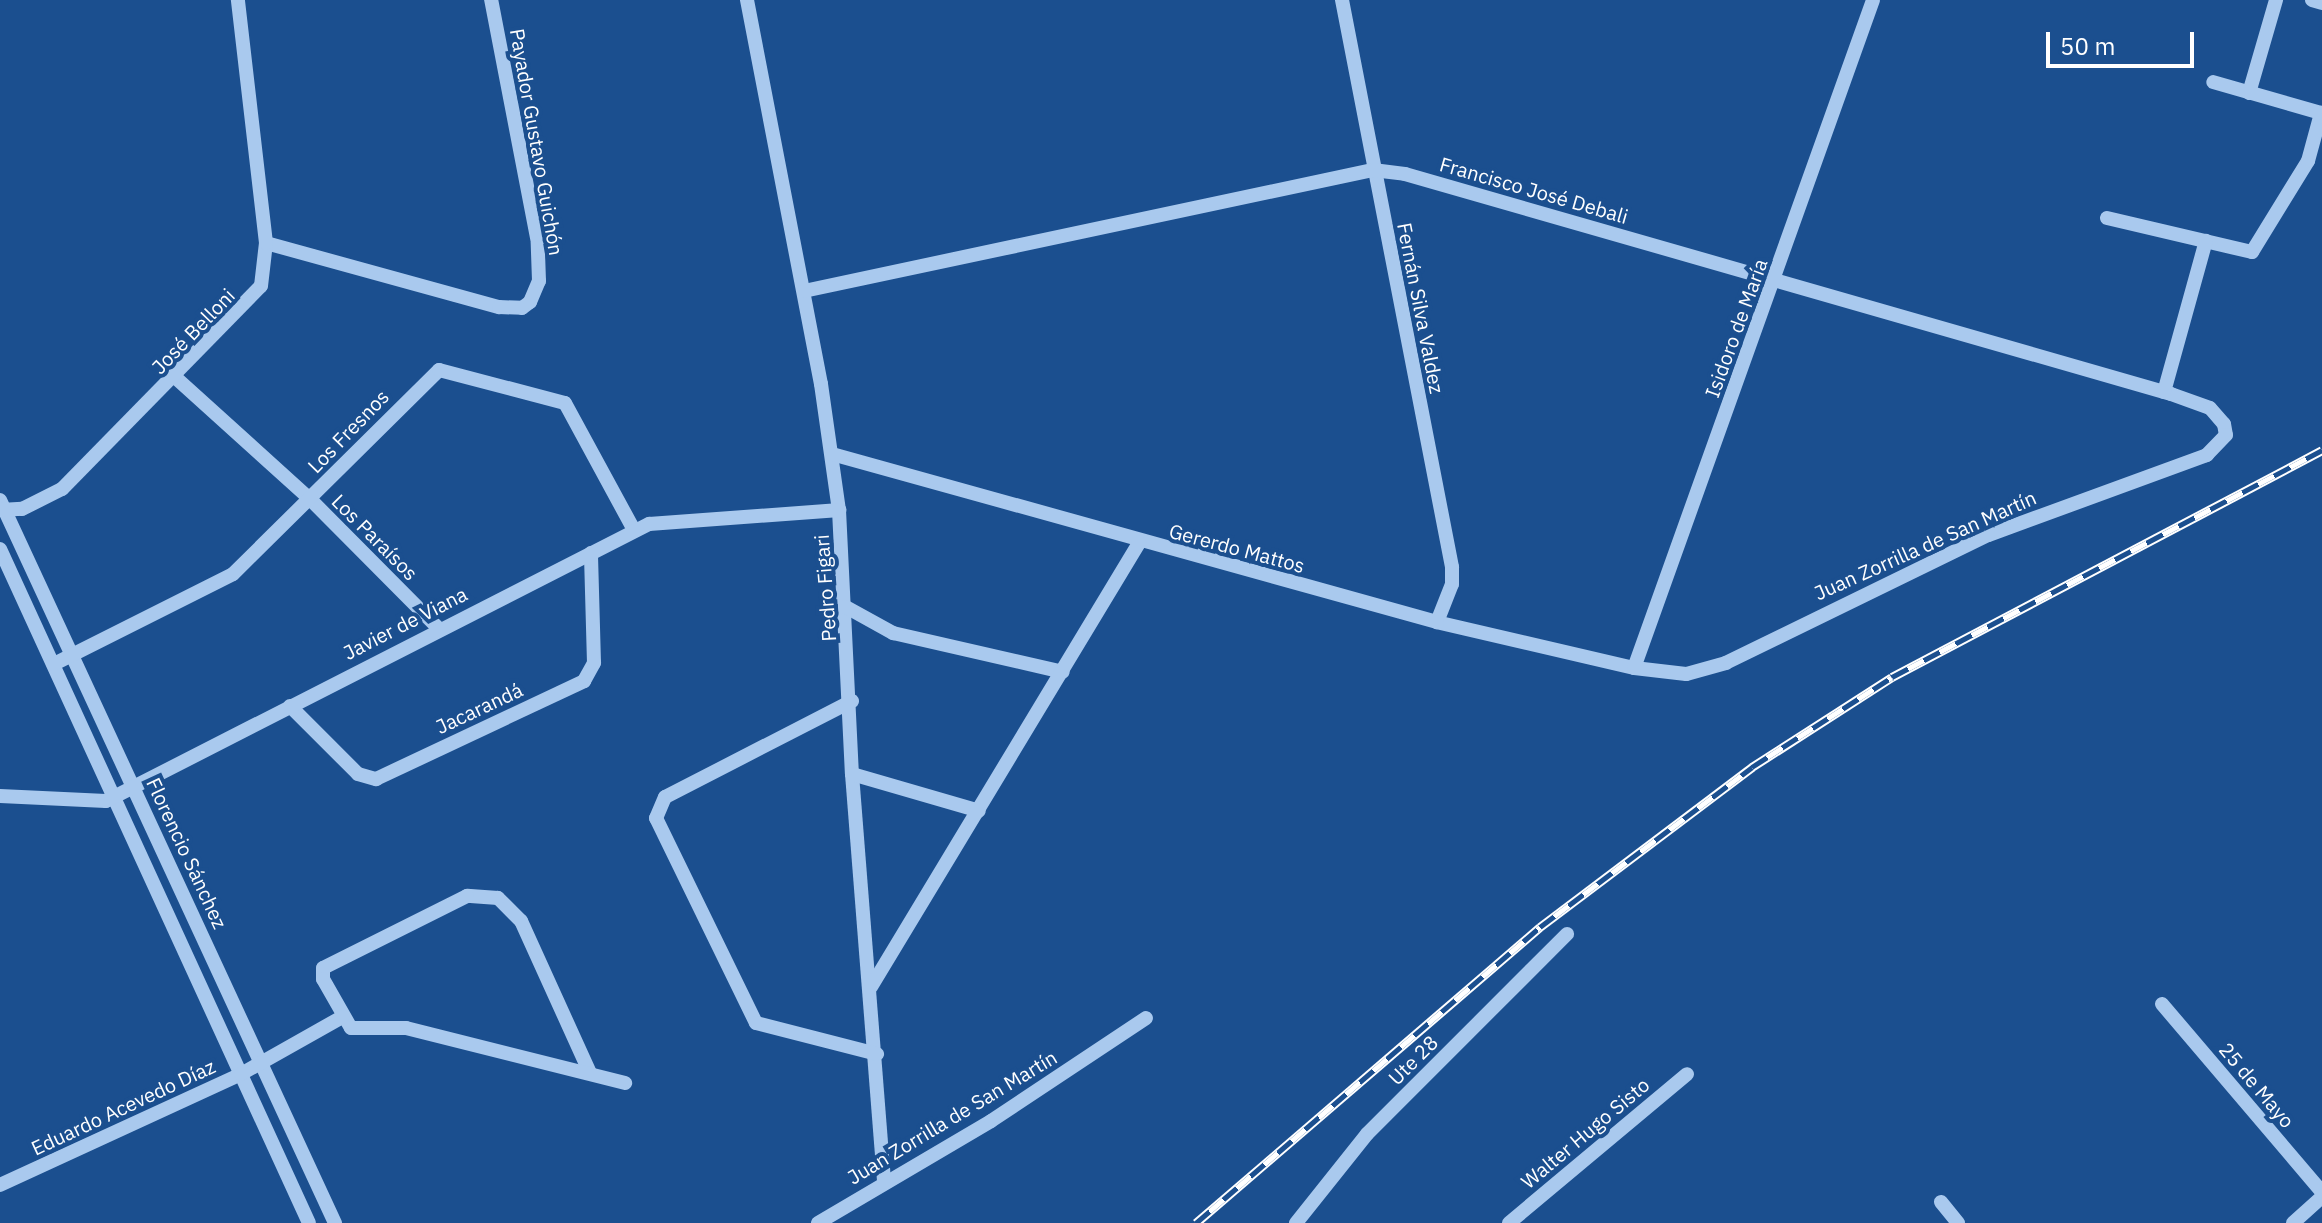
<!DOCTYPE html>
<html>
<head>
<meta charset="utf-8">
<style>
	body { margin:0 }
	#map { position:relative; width:2322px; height:1223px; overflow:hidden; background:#1b4f8f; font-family:"IBM Plex Sans",sans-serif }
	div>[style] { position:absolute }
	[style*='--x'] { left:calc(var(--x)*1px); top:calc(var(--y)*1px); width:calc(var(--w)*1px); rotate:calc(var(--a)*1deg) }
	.minor>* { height:14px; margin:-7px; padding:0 7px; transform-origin:7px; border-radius:7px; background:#a9c9ee }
	.rail>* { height:9px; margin-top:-4.5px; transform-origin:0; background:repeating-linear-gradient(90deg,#1b4f8f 0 18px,#fff 0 36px); box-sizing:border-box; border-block:2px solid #fff }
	span { translate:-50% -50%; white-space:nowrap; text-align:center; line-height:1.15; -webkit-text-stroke:8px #1b4f8f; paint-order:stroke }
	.street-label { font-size:20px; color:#fff }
	.scale { position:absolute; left:2046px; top:32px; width:148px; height:36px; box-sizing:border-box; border:4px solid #fff; border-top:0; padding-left:10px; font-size:24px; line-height:28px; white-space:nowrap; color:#fff; -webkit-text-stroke:6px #1b4f8f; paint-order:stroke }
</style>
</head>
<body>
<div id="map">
	<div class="minor">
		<i style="--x:747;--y:0;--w:391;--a:79.1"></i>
		<i style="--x:821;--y:384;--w:127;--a:81.9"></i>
		<i style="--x:839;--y:510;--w:264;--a:87.2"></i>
		<i style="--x:852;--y:774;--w:407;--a:85.5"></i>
		<i style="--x:1342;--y:0;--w:578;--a:79.02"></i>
		<i style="--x:1452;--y:567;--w:17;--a:90"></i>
		<i style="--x:1452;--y:584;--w:41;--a:111.5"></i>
		<i style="--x:2312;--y:0;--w:10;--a:17"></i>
		<i style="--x:2249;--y:93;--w:97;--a:-73.8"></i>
		<i style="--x:2107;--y:218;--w:149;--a:13.2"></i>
		<i style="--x:2252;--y:252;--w:107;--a:-58.4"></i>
		<i style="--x:2308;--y:161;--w:50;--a:-74.8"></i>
		<i style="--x:2321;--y:113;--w:112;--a:-164"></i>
		<i style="--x:266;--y:243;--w:242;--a:15.4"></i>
		<i style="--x:499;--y:307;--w:23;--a:2"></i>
		<i style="--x:522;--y:308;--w:10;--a:-37"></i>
		<i style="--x:530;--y:302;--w:23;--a:-67"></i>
		<i style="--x:539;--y:281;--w:38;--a:-92"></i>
		<i style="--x:538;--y:243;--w:248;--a:-100.9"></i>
		<i style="--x:804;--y:291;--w:582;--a:-12.01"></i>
		<i style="--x:1373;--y:170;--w:32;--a:7"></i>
		<i style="--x:1405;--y:174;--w:797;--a:16.02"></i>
		<i style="--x:2171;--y:394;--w:41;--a:19.7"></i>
		<i style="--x:2210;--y:408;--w:21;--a:49"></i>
		<i style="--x:2224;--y:424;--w:11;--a:80"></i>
		<i style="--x:2226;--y:435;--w:28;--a:134"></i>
		<i style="--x:2207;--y:455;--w:233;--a:159.9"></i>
		<i style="--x:1988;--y:535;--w:292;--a:154"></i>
		<i style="--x:1726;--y:663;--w:41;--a:164.6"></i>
		<i style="--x:1686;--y:674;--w:52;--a:-173.4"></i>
		<i style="--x:1634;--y:668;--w:202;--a:-166.9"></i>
		<i style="--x:1437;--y:622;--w:628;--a:-164.48"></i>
		<i style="--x:176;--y:378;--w:181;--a:42.1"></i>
		<i style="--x:310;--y:499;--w:182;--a:45.2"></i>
		<i style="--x:2164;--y:392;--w:157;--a:-74.5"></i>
		<i style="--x:0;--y:500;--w:797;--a:65.14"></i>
		<i style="--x:0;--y:510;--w:22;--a:-3"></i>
		<i style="--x:22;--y:509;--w:45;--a:-26.6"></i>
		<i style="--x:62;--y:489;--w:284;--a:-45.6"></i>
		<i style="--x:261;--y:286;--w:43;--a:-83.4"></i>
		<i style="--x:266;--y:243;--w:245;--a:-96.6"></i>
		<i style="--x:0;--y:549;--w:741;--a:65.37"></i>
		<i style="--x:846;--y:607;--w:54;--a:29"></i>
		<i style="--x:893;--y:633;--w:174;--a:12.9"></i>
		<i style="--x:54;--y:664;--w:200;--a:-26.7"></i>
		<i style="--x:233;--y:574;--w:290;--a:-44.7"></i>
		<i style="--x:439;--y:370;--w:130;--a:14.7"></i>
		<i style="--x:565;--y:403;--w:145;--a:61.5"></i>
		<i style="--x:1634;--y:668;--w:709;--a:-70.31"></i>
		<i style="--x:852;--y:701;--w:210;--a:152.8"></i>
		<i style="--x:665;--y:797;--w:23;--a:113"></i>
		<i style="--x:656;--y:818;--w:228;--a:64"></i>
		<i style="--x:756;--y:1023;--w:125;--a:14.4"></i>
		<i style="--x:290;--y:706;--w:96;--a:45"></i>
		<i style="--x:358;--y:774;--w:19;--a:16"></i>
		<i style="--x:376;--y:779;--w:230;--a:-25.2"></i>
		<i style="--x:584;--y:681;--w:21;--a:-61"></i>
		<i style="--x:594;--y:663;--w:110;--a:-91.6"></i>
		<i style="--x:852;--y:774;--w:132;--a:16.2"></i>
		<i style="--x:0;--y:796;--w:106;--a:2.7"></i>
		<i style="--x:106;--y:801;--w:610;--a:-27.03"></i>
		<i style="--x:649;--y:524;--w:191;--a:-4.2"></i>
		<i style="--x:871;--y:987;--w:519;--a:-58.88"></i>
		<i style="--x:2162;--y:1004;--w:247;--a:49.6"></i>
		<i style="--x:590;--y:1073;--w:167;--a:-114.4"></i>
		<i style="--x:521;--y:921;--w:33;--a:-135"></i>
		<i style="--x:498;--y:898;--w:31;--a:-176"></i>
		<i style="--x:467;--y:896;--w:161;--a:153.4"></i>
		<i style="--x:323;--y:968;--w:11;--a:90"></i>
		<i style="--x:323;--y:979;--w:56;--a:60.3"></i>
		<i style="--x:351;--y:1028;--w:55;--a:0"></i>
		<i style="--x:406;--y:1028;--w:226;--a:14.1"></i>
		<i style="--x:0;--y:1185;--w:265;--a:-24.7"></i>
		<i style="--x:241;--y:1074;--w:116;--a:-29.4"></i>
		<i style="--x:1941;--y:1202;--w:27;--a:51"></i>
		<i style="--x:818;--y:1223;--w:201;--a:-30.5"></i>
		<i style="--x:991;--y:1121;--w:186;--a:-33.6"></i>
		<i style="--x:1296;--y:1223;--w:114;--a:-51.4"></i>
		<i style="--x:1367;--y:1134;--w:283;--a:-45"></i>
		<i style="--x:1509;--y:1223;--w:232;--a:-39.9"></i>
		<i style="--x:2293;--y:1223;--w:39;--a:-42"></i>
	</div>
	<div class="rail">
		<i style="--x:1196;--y:1223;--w:454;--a:-40.7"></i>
		<i style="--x:1540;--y:927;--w:266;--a:-37"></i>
		<i style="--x:1752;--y:767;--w:166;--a:-32.7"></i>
		<i style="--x:1892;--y:677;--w:486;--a:-27.8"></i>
	</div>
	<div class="street-label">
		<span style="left:537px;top:142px;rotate:80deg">Payador Gustavo Guichón</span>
		<span style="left:1534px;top:190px;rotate:16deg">Francisco José Debali</span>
		<span style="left:1421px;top:308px;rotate:79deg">Fernán Silva Valdez</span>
		<span style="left:1736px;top:328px;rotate:-70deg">Isidoro de María</span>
		<span style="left:193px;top:331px;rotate:-46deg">José Belloni</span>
		<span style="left:348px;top:431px;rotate:-46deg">Los Fresnos</span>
		<span style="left:375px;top:537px;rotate:45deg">Los Paraísos</span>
		<span style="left:1925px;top:545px;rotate:-24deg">Juan Zorrilla de San Martín</span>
		<span style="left:1237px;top:548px;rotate:15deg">Gererdo Mattos</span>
		<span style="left:825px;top:588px;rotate:-94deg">Pedro Figari</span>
		<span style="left:405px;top:623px;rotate:-27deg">Javier de Viana</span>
		<span style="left:479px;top:708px;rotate:-25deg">Jacarandá</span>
		<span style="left:187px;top:853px;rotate:65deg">Florencio Sánchez</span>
		<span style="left:1413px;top:1060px;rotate:-45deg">Ute 28</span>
		<span style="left:2257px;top:1085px;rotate:50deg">25 de Mayo</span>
		<span style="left:123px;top:1107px;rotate:-25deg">Eduardo Acevedo Díaz</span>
		<span style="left:952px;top:1117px;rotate:-31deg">Juan Zorrilla de San Martín</span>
		<span style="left:1585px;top:1133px;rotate:-40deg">Walter Hugo Sisto</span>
	</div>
	<div class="scale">50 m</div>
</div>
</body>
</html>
